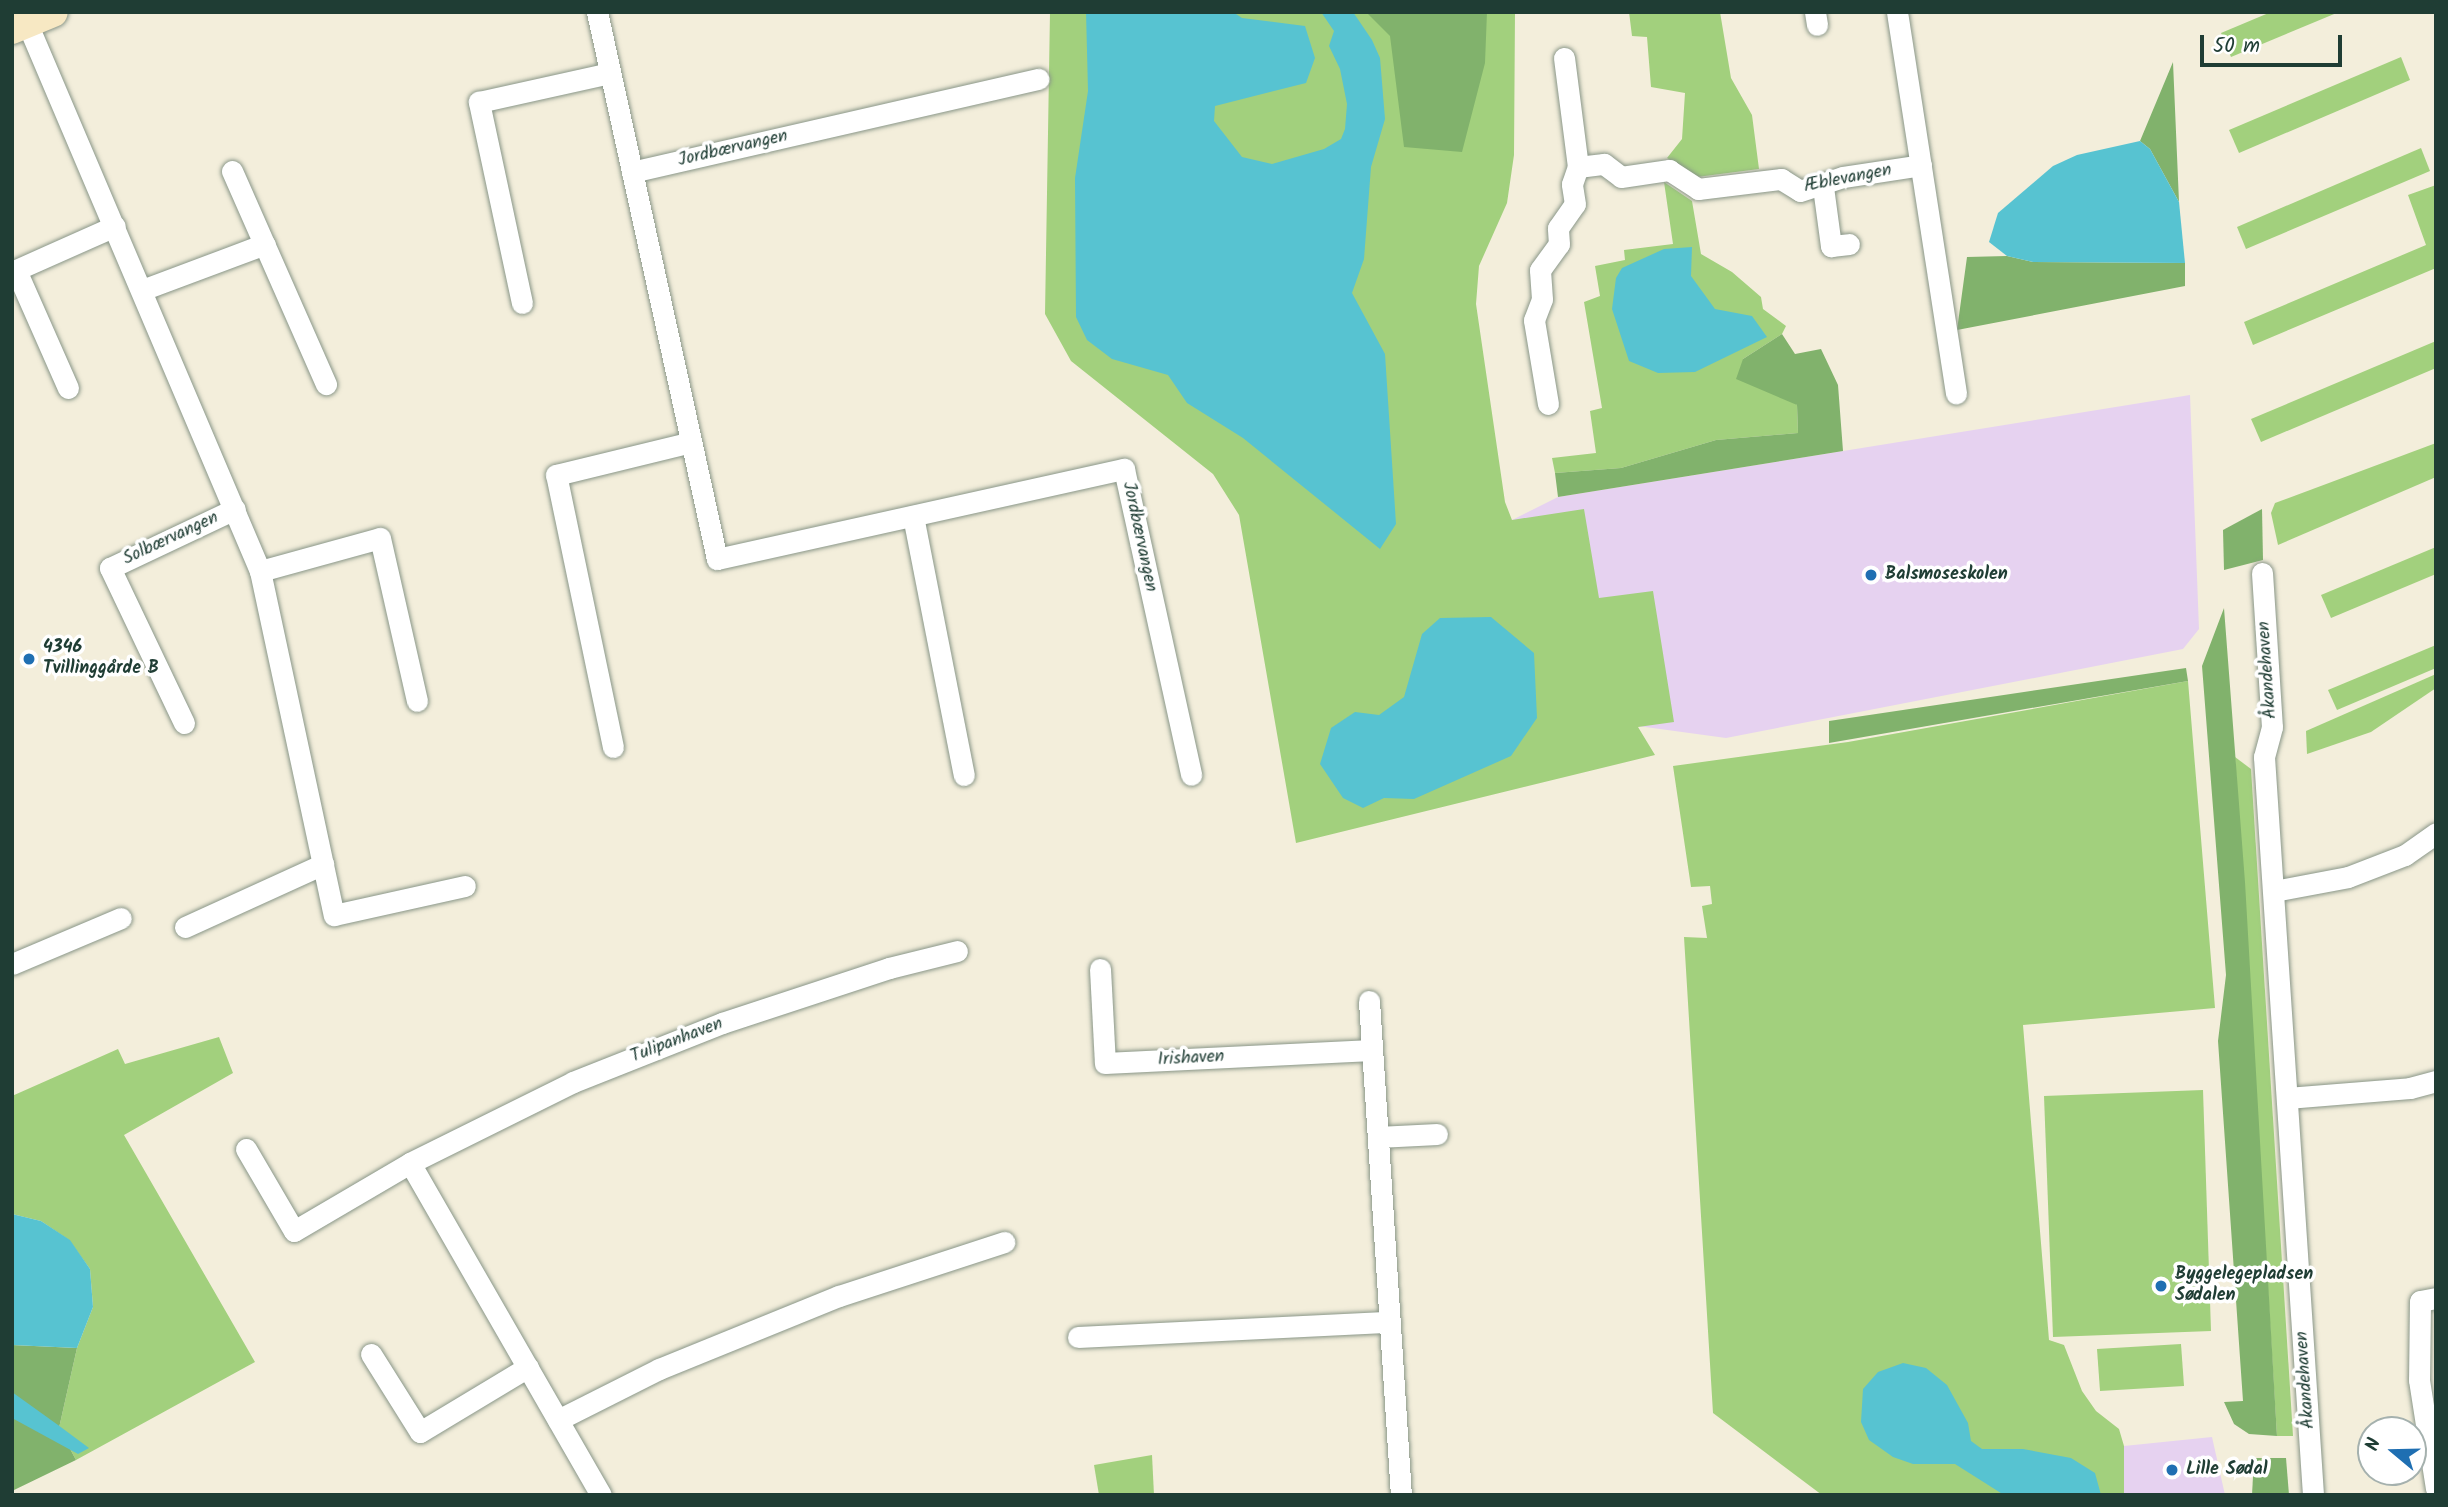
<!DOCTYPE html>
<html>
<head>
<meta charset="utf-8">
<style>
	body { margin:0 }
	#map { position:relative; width:2448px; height:1507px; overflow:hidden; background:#f3eedb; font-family:Kalam,sans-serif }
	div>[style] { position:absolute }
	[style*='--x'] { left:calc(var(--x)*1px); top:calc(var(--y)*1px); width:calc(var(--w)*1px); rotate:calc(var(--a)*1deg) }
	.built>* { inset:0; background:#e6d2f0 }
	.green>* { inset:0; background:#a2d07d }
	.forest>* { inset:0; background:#81b26c }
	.water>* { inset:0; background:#57c3d1 }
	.roads { filter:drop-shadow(0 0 2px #899688) drop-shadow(0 0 2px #899688) }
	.street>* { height:21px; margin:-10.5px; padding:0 10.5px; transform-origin:10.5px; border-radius:10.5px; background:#fff }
	.secondary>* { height:30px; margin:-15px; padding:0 15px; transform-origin:15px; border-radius:15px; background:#f7e8c3 }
	.dots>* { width:19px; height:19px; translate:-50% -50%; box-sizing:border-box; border:4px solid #fff; border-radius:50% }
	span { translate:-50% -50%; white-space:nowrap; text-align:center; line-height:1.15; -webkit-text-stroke:7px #fff; paint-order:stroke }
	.street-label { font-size:18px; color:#1f3d34 }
	.poi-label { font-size:18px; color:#1f3d34; font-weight:700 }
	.left { translate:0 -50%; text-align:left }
	.frame { position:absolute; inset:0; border:14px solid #1f3d34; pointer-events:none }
	.north { position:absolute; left:2357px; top:1416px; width:70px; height:70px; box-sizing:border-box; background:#fff; border:2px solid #a5b1ae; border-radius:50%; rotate:289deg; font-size:19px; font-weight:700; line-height:28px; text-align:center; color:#1f3d34 }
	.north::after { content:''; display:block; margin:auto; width:24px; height:32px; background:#1f6fb2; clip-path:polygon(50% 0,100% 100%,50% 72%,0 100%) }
	.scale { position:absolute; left:2200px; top:35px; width:142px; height:32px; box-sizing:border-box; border:4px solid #1f3d34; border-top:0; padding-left:9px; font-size:21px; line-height:24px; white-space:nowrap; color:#1f3d34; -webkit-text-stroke:5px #fff; paint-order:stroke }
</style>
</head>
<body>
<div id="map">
	<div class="built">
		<i style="clip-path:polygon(2190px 395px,2199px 629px,2183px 649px,1726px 738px,1638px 726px,1512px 520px,1558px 497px)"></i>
		<i style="clip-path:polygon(2212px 1437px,2225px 1495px,2124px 1495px,2124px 1446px)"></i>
	</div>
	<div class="green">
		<i style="clip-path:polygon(1050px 12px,1515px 12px,1514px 155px,1507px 203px,1479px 266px,1476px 304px,1505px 502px,1512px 520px,1584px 509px,1599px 598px,1653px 591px,1674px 722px,1638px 727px,1655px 755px,1296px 843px,1239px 515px,1213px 474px,1071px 361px,1045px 314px)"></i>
		<i style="clip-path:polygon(1629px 12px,1720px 12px,1731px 78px,1752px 115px,1759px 169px,1697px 177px,1667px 158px,1682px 139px,1685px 93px,1651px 87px,1647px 37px,1632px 36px)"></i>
		<i style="clip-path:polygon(2271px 12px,2339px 12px,2231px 57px,2221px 33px)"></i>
		<i style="clip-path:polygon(2401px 57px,2410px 80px,2239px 153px,2229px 130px)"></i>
		<i style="clip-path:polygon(2421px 148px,2430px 171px,2246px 249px,2237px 227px)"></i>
		<i style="clip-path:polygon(1664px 182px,1692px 201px,1701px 254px,1732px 272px,1761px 297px,1763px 309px,1786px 326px,1782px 334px,1743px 359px,1797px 405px,1798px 433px,1716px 440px,1621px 468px,1555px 473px,1552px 458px,1596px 453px,1590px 411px,1602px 408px,1584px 302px,1600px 296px,1595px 266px,1625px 260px,1624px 250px,1673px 244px)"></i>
		<i style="clip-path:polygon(2436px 185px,2436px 268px,2253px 345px,2244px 322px,2426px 245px,2408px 195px)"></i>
		<i style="clip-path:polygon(2436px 341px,2436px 368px,2261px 442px,2251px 419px)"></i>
		<i style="clip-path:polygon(2436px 443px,2436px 477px,2278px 545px,2271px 513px,2275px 503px)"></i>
		<i style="clip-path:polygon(2436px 547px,2436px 574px,2331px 618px,2321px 595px)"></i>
		<i style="clip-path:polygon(2436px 645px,2436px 668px,2337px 710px,2328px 690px)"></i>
		<i style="clip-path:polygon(2436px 674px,2436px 688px,2371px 732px,2307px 754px,2306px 731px)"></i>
		<i style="clip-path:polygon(2188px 681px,2215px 1008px,2023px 1025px,2049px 1340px,2064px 1345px,2082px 1391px,2096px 1411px,2119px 1429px,2124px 1446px,2124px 1495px,1822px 1495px,1713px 1413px,1684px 937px,1707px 938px,1702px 906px,1712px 904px,1710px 886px,1691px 887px,1673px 766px,1848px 742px)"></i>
		<i style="clip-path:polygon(2235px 757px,2251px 769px,2293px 1436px,2277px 1436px)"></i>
		<i style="clip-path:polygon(219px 1037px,233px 1073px,124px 1135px,255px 1362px,76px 1460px,59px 1428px,77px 1348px,93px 1307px,90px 1269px,69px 1240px,41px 1221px,12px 1214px,12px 1096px,118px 1049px,125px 1064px)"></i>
		<i style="clip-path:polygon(2203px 1090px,2211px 1331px,2053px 1337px,2044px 1096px)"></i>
		<i style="clip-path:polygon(2181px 1344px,2184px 1386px,2100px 1391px,2097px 1349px)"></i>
		<i style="clip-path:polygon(1152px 1455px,1154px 1495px,1099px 1495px,1094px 1465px)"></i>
	</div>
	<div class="forest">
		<i style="clip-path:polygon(1366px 12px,1487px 12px,1485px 63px,1462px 152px,1404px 147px,1390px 36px)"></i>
		<i style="clip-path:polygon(2173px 62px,2179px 202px,2150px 149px,2140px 141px)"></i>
		<i style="clip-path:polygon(2007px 256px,2033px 262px,2185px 263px,2185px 286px,1957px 330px,1967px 257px)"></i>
		<i style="clip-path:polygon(1782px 334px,1795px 354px,1821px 349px,1838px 385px,1843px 451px,1558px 497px,1555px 473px,1621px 468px,1716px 440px,1798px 433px,1797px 405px,1736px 379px,1743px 359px)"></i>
		<i style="clip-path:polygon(2262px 509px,2263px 560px,2224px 570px,2223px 530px)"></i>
		<i style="clip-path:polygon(2224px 608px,2245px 882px,2277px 1436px,2249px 1434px,2234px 1424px,2224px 1402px,2243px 1401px,2218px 1041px,2226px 975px,2202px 666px)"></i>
		<i style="clip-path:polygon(2186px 668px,2188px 681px,1829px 743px,1829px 721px)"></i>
		<i style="clip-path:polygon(12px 1345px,77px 1348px,59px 1428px,76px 1460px,12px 1491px)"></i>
		<i style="clip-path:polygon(2254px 1458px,2286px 1458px,2289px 1495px,2252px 1495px)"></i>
	</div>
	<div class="water">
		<i style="clip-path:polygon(1086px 12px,1233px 12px,1242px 18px,1305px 26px,1315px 58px,1306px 83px,1215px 106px,1214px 121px,1242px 157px,1272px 164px,1324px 149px,1341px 139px,1345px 129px,1347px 104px,1340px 69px,1329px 46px,1334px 31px,1321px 12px,1353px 12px,1372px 40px,1380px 58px,1385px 119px,1371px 167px,1364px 259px,1352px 293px,1385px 354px,1396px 524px,1380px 549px,1243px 438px,1187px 403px,1168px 375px,1112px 359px,1087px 340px,1076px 317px,1075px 178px,1088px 91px)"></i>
		<i style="clip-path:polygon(2140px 141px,2150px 149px,2179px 202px,2185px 263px,2033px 262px,2007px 256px,1989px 242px,1998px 213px,2053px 166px,2077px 155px)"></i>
		<i style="clip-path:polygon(1692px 247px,1691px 276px,1715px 309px,1752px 316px,1767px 337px,1695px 372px,1658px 373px,1629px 361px,1612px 309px,1616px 278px,1622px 268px,1664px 249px)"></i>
		<i style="clip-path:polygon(1491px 617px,1534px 653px,1537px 718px,1511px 756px,1414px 799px,1384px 798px,1363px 808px,1343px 798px,1320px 764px,1331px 728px,1355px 712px,1379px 715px,1404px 697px,1422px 634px,1440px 618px)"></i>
		<i style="clip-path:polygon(12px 1214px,41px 1221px,70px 1240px,90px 1269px,93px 1307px,77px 1348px,12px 1345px)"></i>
		<i style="clip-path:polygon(1903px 1363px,1926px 1368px,1947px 1385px,1968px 1423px,1971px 1441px,1982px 1449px,2023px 1449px,2071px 1458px,2095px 1473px,2101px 1495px,2004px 1495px,1955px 1464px,1913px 1464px,1893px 1457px,1869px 1440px,1861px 1422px,1863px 1389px,1878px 1372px)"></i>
		<i style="clip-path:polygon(12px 1392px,58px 1425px,89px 1448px,78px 1454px,12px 1418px)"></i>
	</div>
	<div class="roads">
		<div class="street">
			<i style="--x:597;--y:12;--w:560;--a:77.63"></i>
			<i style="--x:717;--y:559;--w:417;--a:-12.5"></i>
			<i style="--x:1124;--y:469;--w:313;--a:77.6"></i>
			<i style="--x:1815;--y:12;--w:13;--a:81"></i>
			<i style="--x:1897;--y:12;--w:386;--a:81.2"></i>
			<i style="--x:27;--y:23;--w:595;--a:66.97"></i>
			<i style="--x:260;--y:571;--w:352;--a:77.9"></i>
			<i style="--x:334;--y:915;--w:134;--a:-12.5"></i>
			<i style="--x:1578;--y:167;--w:26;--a:-7"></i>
			<i style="--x:1604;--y:164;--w:21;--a:37"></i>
			<i style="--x:1621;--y:177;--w:49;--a:-8.3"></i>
			<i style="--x:1669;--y:170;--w:35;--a:33"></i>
			<i style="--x:1698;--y:189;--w:84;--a:-6.9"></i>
			<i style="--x:1781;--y:179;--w:22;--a:32"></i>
			<i style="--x:1800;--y:191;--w:45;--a:-18"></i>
			<i style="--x:1843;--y:177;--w:79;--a:-8.7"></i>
			<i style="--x:232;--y:171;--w:233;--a:66.2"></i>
			<i style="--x:632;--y:172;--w:417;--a:-12.9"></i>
			<i style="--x:1823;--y:187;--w:60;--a:82.3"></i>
			<i style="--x:1831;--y:246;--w:18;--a:-6"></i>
			<i style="--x:142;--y:290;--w:131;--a:-20.5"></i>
			<i style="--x:522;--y:303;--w:206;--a:-102.1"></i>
			<i style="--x:479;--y:102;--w:134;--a:-12.5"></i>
			<i style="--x:68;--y:388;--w:129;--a:-113.8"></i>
			<i style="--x:16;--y:270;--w:108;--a:-24"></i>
			<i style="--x:1548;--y:404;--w:85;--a:-99.5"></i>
			<i style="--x:1534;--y:320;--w:22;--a:-69"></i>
			<i style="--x:1542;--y:299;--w:29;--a:-94"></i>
			<i style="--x:1540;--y:270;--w:32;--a:-54"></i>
			<i style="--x:1559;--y:244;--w:16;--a:-94"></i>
			<i style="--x:1558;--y:228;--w:29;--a:-55"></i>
			<i style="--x:1575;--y:204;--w:20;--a:-99"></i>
			<i style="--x:1572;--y:184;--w:18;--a:-71"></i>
			<i style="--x:1578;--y:167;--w:110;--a:-97.3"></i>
			<i style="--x:913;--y:516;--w:264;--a:78.9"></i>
			<i style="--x:260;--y:571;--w:124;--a:-15.4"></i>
			<i style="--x:380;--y:538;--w:167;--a:77.2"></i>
			<i style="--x:2262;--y:573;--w:154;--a:86.3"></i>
			<i style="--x:2272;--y:727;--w:31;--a:105"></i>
			<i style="--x:2264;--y:757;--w:740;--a:86.2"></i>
			<i style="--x:184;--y:723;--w:172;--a:-115.5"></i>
			<i style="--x:110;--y:568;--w:138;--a:-25.3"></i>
			<i style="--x:613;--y:747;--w:278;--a:-101.8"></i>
			<i style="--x:556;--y:475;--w:139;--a:-13.7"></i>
			<i style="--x:2274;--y:891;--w:75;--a:-10.7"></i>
			<i style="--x:2348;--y:877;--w:61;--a:-21.1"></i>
			<i style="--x:2405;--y:855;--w:38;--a:-35"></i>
			<i style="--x:185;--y:927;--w:152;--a:-24.5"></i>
			<i style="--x:12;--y:964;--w:118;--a:-22.9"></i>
			<i style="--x:1100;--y:969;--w:94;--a:87"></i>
			<i style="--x:1105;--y:1063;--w:267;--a:-2.8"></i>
			<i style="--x:1369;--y:1001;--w:495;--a:86.3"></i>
			<i style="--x:2287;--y:1098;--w:123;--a:-4.6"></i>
			<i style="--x:2410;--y:1088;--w:27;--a:-15"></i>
			<i style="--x:1378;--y:1137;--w:59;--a:-2.9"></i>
			<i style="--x:246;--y:1149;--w:95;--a:59.7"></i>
			<i style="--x:294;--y:1231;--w:134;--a:-30.4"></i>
			<i style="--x:410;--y:1163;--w:182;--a:-26.4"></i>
			<i style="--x:573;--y:1082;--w:160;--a:-21.6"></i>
			<i style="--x:722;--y:1023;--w:176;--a:-18.2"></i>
			<i style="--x:889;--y:968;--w:70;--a:-14"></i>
			<i style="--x:410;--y:1163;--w:383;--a:60.1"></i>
			<i style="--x:2436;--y:1298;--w:16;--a:169"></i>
			<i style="--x:2420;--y:1301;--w:79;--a:90.7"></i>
			<i style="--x:2419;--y:1380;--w:110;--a:81.1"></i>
			<i style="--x:1078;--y:1337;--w:312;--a:-2.8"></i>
			<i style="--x:371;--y:1354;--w:92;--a:57.9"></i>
			<i style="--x:420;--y:1432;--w:126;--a:-31"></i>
			<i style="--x:558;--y:1420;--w:113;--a:-26.8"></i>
			<i style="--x:659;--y:1369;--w:194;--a:-22.1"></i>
			<i style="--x:839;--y:1296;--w:174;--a:-18.1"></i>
		</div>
		<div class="secondary">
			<i style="--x:12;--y:29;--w:44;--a:-22.5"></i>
		</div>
	</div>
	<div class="dots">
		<i style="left:1871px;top:575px;background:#1f6fb2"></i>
		<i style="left:29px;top:659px;background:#1f6fb2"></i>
		<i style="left:2161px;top:1286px;background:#1f6fb2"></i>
		<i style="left:2172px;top:1470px;background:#1f6fb2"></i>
	</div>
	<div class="street-label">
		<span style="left:733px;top:149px;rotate:-13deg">Jordbærvangen</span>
		<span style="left:1848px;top:179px;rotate:-11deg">Æblevangen</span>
		<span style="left:1139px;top:537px;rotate:78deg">Jordbærvangen</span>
		<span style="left:171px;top:539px;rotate:-25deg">Solbærvangen</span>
		<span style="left:2268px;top:670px;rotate:-94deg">Åkandehaven</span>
		<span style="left:677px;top:1041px;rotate:-21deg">Tulipanhaven</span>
		<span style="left:1191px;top:1059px;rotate:-3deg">Irishaven</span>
		<span style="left:2306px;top:1380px;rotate:-94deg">Åkandehaven</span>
	</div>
	<div class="poi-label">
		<span class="left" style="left:1885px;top:575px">Balsmoseskolen</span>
		<span class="left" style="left:43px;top:659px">4346<br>Tvillinggårde B</span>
		<span class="left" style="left:2175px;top:1286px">Byggelegepladsen<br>Sødalen</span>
		<span class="left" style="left:2186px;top:1470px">Lille Sødal</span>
	</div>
	<div class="frame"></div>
	<div class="north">N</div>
	<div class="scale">50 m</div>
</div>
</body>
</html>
